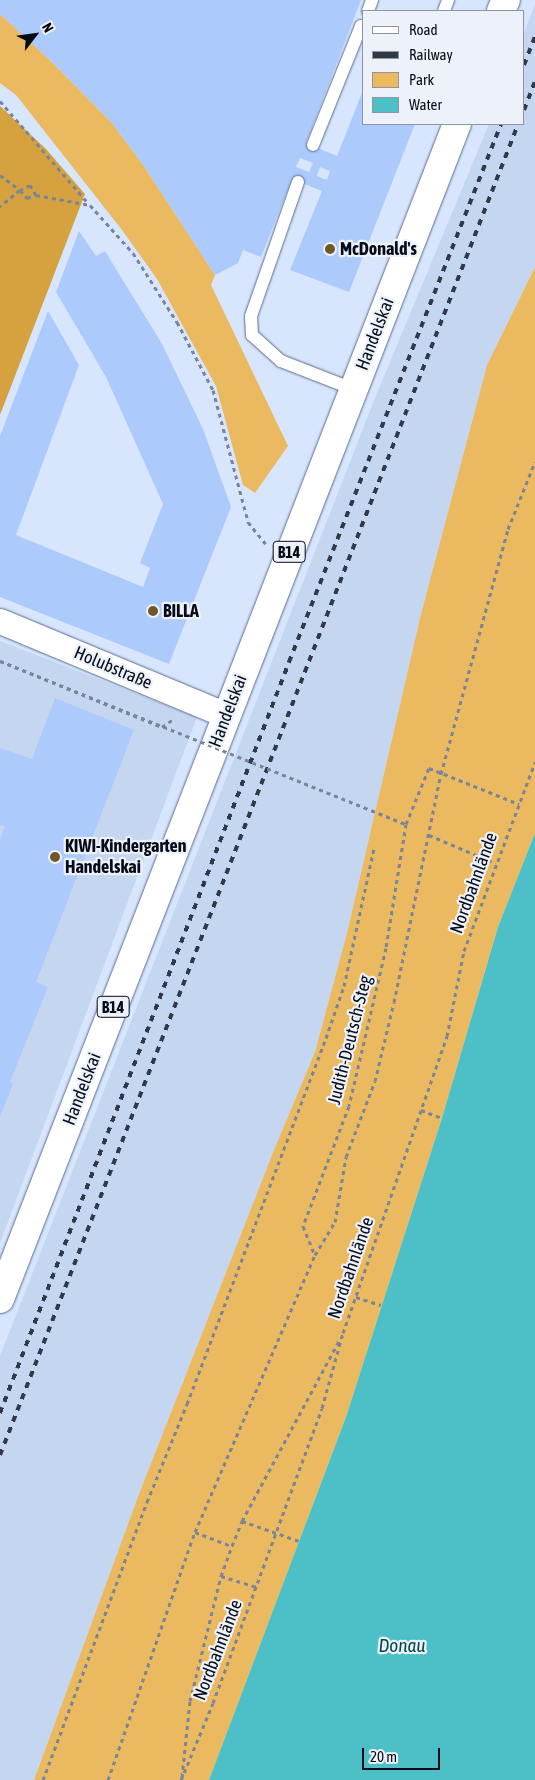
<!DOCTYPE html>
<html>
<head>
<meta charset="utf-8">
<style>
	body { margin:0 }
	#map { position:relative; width:535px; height:1780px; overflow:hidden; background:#d7e6fd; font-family:"Asap Condensed",sans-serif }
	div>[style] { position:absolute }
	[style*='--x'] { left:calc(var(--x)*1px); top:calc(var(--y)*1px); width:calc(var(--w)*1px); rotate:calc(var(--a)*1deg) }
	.built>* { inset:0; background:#c5d6f0 }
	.green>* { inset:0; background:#eab960 }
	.forest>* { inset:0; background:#d5a23f }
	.water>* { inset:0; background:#4dc0c7 }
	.building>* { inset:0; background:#accafb }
	.path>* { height:3px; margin-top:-1.5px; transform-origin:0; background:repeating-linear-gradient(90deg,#7a8598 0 4px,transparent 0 8px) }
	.roads { filter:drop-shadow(0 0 1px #586c8f) drop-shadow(0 0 1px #586c8f) }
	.lane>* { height:12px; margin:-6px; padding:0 6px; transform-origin:6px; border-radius:6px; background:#fff }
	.street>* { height:25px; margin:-12.5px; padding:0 12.5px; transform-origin:12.5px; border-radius:12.5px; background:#fff }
	.primary>* { height:28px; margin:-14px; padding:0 14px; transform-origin:14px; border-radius:14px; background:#fff }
	.rail>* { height:4px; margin-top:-2px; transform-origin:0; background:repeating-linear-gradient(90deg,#313948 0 6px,transparent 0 12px) }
	.path-bridge>* { height:3px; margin-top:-1.5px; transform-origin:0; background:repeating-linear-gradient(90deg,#7a8598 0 4px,transparent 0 8px) }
	.dots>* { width:14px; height:14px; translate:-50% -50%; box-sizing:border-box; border:2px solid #edf2fa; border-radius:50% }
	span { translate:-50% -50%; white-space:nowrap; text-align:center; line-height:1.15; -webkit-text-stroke:4.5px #edf2fa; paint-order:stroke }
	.shield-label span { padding:1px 4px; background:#edf2fa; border:1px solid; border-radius:4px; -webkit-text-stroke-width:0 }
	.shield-label { font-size:16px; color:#050b18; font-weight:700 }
	.poi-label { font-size:18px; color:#050b18; font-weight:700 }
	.left { translate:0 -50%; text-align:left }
	.street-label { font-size:18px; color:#050b18 }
	.water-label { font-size:19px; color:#00484c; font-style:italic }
	.legend { position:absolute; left:362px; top:10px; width:162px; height:115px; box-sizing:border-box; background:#edf2fa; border:1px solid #9096a0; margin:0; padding:6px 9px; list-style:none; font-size:15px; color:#050b18 }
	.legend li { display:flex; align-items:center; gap:10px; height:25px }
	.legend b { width:25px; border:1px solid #9096a0 }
	.north { position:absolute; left:10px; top:10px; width:50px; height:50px; -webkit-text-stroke:4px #edf2fa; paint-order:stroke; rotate:60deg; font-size:14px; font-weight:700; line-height:20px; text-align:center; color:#050b18 }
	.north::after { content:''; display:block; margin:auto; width:18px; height:22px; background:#050b18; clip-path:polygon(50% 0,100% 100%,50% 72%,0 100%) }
	.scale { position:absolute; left:362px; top:1748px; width:78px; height:22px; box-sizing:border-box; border:2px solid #050b18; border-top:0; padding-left:6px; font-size:15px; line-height:18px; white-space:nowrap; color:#050b18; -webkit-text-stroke:4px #edf2fa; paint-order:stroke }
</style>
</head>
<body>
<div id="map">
	<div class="built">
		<i style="clip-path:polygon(535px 4px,535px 267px,487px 365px,421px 614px,348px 929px,315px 1052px,274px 1150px,139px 1494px,34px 1780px,0 1780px,0 1356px,375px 398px,489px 124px,524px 124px,524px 33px)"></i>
		<i style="clip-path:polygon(0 641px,197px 717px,0 1243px)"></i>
	</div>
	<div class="green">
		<i style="clip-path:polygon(0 14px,52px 62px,112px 123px,144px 166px,215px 275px,211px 285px,288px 446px,255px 493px,243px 485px,216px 386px,157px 279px,122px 230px,16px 95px,0 83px)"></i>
		<i style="clip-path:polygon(535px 267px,535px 833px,498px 927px,442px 1118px,346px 1417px,209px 1780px,34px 1780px,139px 1494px,274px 1150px,315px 1052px,348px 929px,421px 614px,487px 365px)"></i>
	</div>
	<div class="forest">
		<i style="clip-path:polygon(0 106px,46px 149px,85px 194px,0 415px)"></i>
	</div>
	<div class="water">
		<i style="clip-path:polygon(535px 833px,535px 1780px,209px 1780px,346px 1417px,442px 1118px,498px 927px)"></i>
	</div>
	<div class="building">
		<i style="clip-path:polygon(evenodd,0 0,361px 0,306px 143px,337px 156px,364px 88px,364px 124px,415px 124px,349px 292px,290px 270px,322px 191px,292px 179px,261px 257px,243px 250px,238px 263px,215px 275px,144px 166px,112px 123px,52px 62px,0 14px,0 0,300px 158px,313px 163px,309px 172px,296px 167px,300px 158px,0 0,320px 167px,330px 171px,327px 180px,317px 176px,320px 167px)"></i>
		<i style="clip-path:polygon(79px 231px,96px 256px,105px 251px,162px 344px,203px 429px,231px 507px,169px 664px,0 597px,0 436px,48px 311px,79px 365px,16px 535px,143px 587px,150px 568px,140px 563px,163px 504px,106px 377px,56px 292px)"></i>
		<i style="clip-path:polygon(55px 698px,134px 730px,36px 982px,48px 987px,10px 1082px,13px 1084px,0 1117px,0 839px,5px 826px,0 825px,0 748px,32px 759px)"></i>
	</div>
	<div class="path">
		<i style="--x:0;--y:101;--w:136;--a:49.2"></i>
		<i style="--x:0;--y:175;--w:25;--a:37"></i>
		<i style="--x:20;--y:190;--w:26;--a:141"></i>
		<i style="--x:36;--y:195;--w:12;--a:-121"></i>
		<i style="--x:30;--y:185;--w:11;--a:153"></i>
		<i style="--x:20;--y:190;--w:11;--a:49"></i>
		<i style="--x:27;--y:198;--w:9;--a:-18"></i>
		<i style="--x:36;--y:195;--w:55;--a:10.5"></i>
		<i style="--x:90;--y:205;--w:64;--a:48.1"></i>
		<i style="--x:133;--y:253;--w:82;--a:57.5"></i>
		<i style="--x:177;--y:322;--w:77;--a:62.1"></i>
		<i style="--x:213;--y:390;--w:137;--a:75.1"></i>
		<i style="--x:248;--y:522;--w:28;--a:51"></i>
		<i style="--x:0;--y:661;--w:175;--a:22.2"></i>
		<i style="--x:162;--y:727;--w:12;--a:-35"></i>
		<i style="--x:406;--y:824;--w:61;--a:-67.7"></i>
		<i style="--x:429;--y:768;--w:97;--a:21.8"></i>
		<i style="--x:429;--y:835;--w:72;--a:23"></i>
		<i style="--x:421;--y:1110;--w:22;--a:21"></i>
		<i style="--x:356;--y:1297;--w:26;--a:18"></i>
		<i style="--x:242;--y:1521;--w:60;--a:19.3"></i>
		<i style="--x:195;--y:1532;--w:40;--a:21"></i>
		<i style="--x:221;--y:1576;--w:38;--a:17"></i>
		<i style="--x:182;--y:1777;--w:76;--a:-84"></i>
		<i style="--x:190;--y:1701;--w:129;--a:-76.1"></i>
		<i style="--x:221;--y:1576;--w:32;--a:-70"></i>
		<i style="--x:232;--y:1546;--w:27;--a:-68"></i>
		<i style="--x:242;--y:1521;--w:207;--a:-61.7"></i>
		<i style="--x:43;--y:1780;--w:297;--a:-69.5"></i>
		<i style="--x:147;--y:1502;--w:106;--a:-67.8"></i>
		<i style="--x:187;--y:1404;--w:392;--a:-69.2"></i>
		<i style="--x:326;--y:1038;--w:55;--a:-70.9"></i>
		<i style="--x:344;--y:986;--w:141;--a:-77.7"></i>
		<i style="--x:108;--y:1780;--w:263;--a:-70.7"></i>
		<i style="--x:195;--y:1532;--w:302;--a:-66.6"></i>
		<i style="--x:315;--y:1255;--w:39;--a:-59"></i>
		<i style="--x:335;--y:1222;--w:66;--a:-80.4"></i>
		<i style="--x:346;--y:1157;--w:81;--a:-69.1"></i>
		<i style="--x:375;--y:1081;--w:81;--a:-76.5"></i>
		<i style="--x:394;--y:1002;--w:233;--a:-78.4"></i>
		<i style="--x:441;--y:774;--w:254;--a:-74.7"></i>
		<i style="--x:508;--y:529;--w:72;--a:-68.1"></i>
		<i style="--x:181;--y:1780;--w:83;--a:-67.4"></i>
		<i style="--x:213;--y:1703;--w:314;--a:-69.7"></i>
		<i style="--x:322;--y:1408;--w:78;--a:-74.4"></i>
		<i style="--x:343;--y:1333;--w:315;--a:-70.7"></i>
		<i style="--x:447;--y:1036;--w:87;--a:-78.7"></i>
		<i style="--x:464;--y:951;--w:202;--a:-69.4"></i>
	</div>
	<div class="roads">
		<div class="lane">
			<i style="--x:368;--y:11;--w:12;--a:-70"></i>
			<i style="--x:444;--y:11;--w:12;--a:-70"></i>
			<i style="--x:313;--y:145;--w:128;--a:-68"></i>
			<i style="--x:361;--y:26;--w:3;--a:18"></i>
			<i style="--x:298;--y:182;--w:142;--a:109.3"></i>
			<i style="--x:251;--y:316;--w:19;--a:87"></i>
			<i style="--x:252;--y:335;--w:39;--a:42"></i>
			<i style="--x:281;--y:361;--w:77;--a:21.3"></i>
		</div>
		<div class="street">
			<i style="--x:0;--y:621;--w:245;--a:22.6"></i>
		</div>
		<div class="primary">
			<i style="--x:501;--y:11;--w:12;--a:-66"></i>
			<i style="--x:0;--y:1299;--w:1261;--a:-68.75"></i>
		</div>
	</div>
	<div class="rail">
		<i style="--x:524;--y:65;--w:30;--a:-69"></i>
		<i style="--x:524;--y:110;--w:30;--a:-69"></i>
		<i style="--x:0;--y:1413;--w:805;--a:-68.95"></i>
		<i style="--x:289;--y:662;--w:578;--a:-68.49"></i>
		<i style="--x:0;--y:1455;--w:1428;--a:-68.73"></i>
	</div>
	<div class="path-bridge">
		<i style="--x:0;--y:661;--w:437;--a:21.9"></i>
		<i style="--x:406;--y:824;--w:126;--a:99.2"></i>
		<i style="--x:386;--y:948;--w:162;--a:103.2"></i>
		<i style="--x:349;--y:1106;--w:129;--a:111"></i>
		<i style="--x:303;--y:1226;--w:31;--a:68"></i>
	</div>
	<div class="dots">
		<i style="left:330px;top:249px;background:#705728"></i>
		<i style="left:153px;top:611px;background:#705728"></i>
		<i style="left:55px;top:857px;background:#705728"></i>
	</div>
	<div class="shield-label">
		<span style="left:289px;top:552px">B14</span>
		<span style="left:113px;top:1007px">B14</span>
	</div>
	<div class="poi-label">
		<span class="left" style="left:340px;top:249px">McDonald's</span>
		<span class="left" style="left:163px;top:611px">BILLA</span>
		<span class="left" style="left:65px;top:857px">KIWI-Kindergarten<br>Handelskai</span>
	</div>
	<div class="street-label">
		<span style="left:375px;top:334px;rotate:-69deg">Handelskai</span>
		<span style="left:113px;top:668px;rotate:23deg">Holubstraße</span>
		<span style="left:228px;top:711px;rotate:-69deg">Handelskai</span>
		<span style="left:474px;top:883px;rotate:-70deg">Nordbahnlände</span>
		<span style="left:350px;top:1040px;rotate:-76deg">Judith-Deutsch-Steg</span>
		<span style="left:82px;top:1089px;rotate:-69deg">Handelskai</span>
		<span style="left:351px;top:1268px;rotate:-71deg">Nordbahnlände</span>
		<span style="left:218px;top:1650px;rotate:-69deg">Nordbahnlände</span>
	</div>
	<div class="water-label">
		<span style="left:402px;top:1646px">Donau</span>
	</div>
	<ul class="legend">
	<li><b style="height:6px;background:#fff"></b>Road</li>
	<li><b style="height:6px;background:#313948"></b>Railway</li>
	<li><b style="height:14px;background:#eab960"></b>Park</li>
	<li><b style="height:14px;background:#4dc0c7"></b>Water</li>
	</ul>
	<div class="north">N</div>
	<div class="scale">20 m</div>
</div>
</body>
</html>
